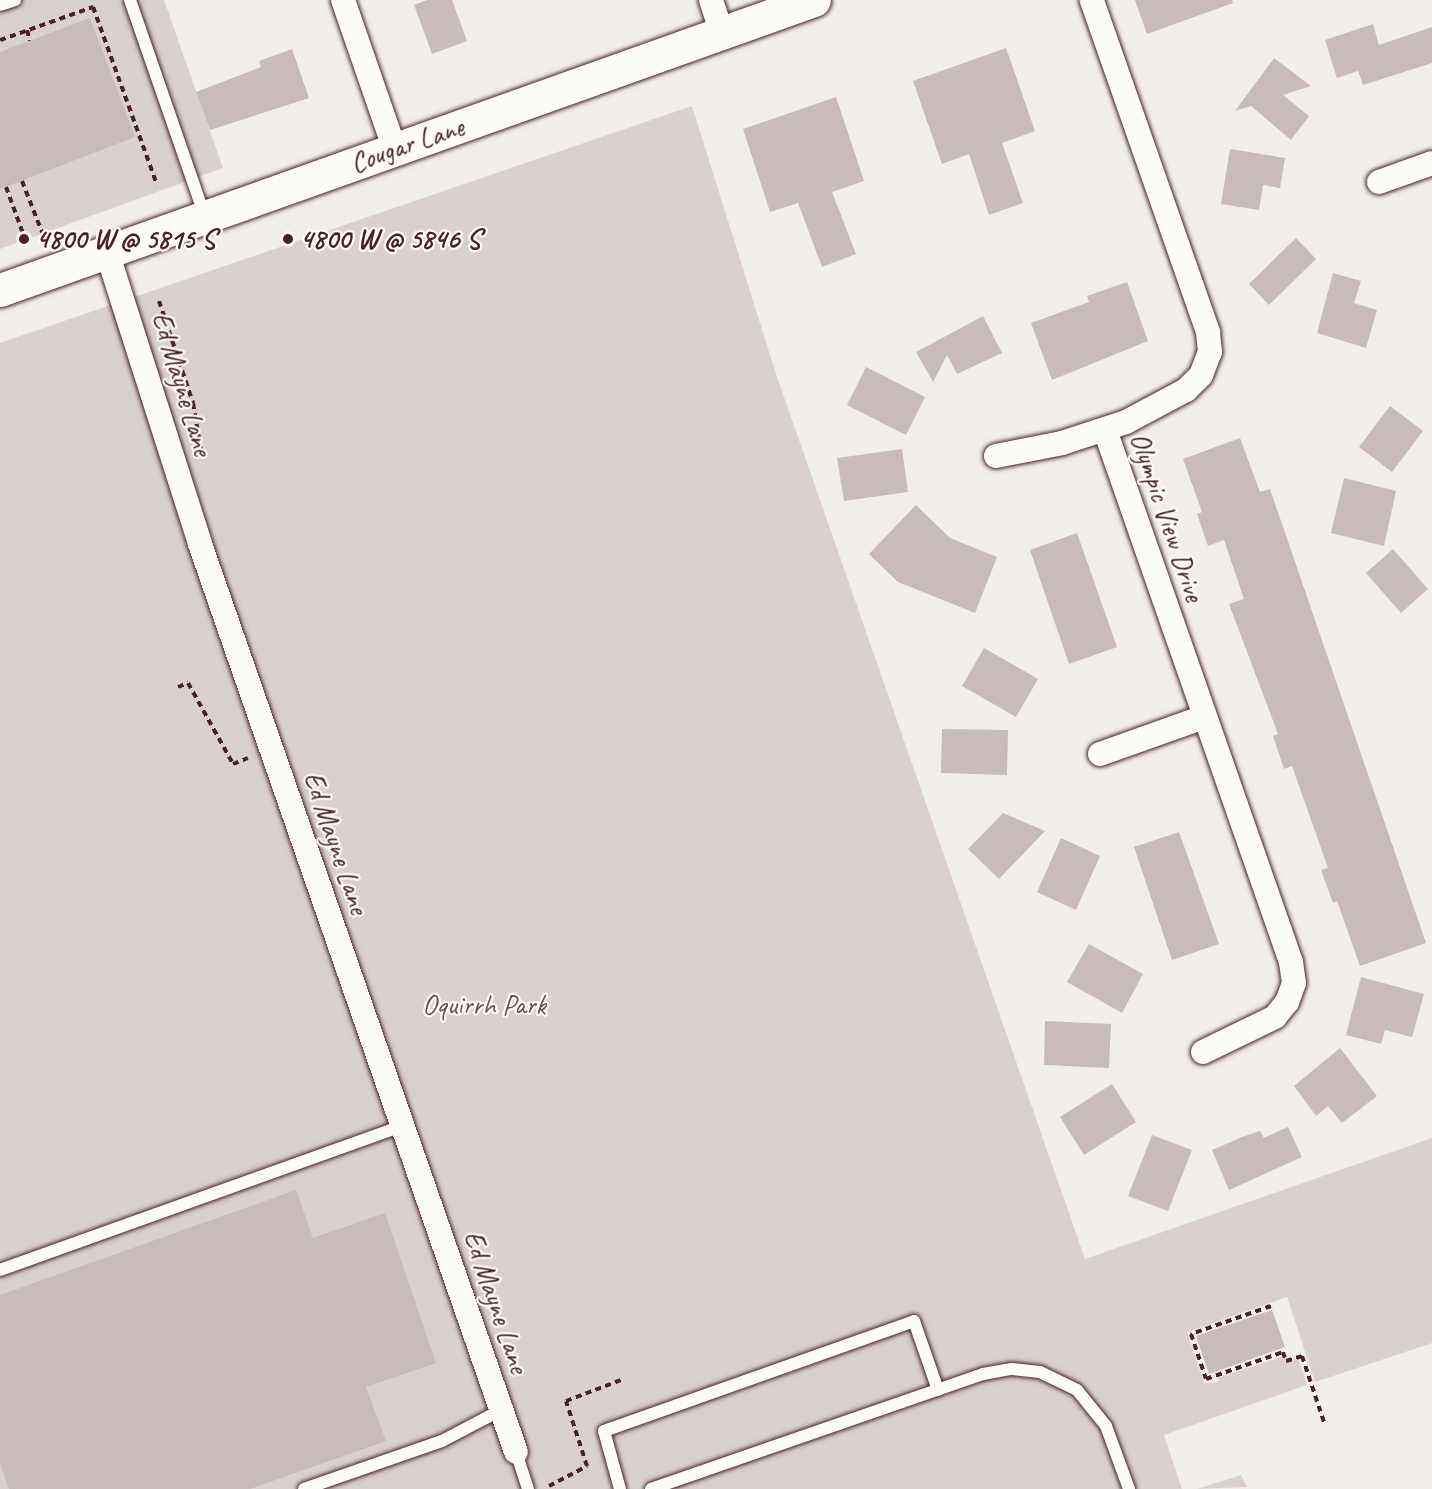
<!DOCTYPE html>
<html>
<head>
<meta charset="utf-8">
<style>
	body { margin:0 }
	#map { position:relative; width:1432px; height:1489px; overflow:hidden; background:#f2efeb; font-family:Caveat,sans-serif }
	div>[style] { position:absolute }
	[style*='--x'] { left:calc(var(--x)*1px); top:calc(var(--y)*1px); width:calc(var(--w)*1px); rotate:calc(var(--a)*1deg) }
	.green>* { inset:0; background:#d9d0cf }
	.building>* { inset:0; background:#c8bbbb }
	.path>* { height:4px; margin-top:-2px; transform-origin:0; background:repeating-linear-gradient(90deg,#4a1f2b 0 6px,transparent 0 10.5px) }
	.roads { filter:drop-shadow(0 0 2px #4a1f2b) drop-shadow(0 0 2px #4a1f2b) }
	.lane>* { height:12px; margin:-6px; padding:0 6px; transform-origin:6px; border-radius:6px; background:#fdfcf7 }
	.street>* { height:24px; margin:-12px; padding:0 12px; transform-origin:12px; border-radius:12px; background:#fdfcf7 }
	.secondary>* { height:33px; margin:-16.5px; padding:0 16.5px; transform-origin:16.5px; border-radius:16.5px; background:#fdfcf7 }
	.dots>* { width:16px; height:16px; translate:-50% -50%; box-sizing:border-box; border:3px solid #fdfcf7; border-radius:50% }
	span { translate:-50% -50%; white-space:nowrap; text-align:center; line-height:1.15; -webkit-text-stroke:4.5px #fdfcf7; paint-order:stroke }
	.street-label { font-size:28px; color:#4a1f2b }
	.poi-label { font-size:28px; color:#4a1f2b; font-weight:700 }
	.left { translate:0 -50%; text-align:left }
	.park-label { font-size:28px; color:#6e4b54 }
</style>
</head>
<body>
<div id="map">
	<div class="green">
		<i style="clip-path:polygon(0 0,164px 0,223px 168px,0 249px)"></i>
		<i style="clip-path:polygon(692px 106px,776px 374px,1085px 1259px,1432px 1138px,1432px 1343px,1315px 1382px,1287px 1297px,1187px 1332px,1204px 1383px,1213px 1383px,1219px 1381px,1218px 1378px,1284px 1356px,1286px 1361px,1298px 1358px,1307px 1385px,1164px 1435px,1182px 1489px,0 1489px,0 343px)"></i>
		<i style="clip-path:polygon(1241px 1475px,1247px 1487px,1197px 1489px)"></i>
	</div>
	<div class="building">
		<i style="clip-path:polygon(427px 0,452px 0,467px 41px,432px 54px,414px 5px)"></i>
		<i style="clip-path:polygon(1135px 0,1232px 0,1233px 3px,1147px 34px)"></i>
		<i style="clip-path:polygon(90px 18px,135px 137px,0 189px,0 52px)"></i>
		<i style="clip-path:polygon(1373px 24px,1379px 45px,1432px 27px,1432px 63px,1363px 85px,1358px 71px,1337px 78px,1325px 40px)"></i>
		<i style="clip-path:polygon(1006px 48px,1035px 131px,1002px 143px,1023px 203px,989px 215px,969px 154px,942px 164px,913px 81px)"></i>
		<i style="clip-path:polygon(292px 49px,309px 98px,210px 130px,196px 92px,261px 67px,259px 61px)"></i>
		<i style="clip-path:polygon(1274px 58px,1311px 86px,1283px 95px,1309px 116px,1291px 140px,1251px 106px,1235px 111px)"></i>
		<i style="clip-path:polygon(836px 97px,864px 181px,832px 192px,856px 254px,822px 267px,798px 203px,770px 212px,743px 129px)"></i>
		<i style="clip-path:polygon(1230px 149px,1285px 158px,1280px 188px,1263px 185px,1259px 210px,1221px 204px)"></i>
		<i style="clip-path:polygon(1296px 238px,1316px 259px,1269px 305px,1249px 284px)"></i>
		<i style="clip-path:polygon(1333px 273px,1361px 281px,1354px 303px,1377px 310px,1366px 348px,1317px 333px)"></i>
		<i style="clip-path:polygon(1127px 282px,1148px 341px,1052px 380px,1031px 323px,1089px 302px,1087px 296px)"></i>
		<i style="clip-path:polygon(983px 316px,1002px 353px,957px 374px,947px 355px,933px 382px,916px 352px)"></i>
		<i style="clip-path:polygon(866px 367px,925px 397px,906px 435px,847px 405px)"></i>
		<i style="clip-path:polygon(1390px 406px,1423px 431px,1392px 472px,1359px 447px)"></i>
		<i style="clip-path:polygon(1240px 438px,1260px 492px,1270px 489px,1426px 943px,1360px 966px,1337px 901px,1333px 903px,1321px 870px,1328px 868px,1292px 766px,1284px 769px,1273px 736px,1278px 734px,1229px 604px,1244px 599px,1224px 540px,1208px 546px,1197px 514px,1202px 512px,1183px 459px)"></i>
		<i style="clip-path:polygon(902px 449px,908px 492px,844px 501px,837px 458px)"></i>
		<i style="clip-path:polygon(1344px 478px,1396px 491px,1384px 546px,1331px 533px)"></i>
		<i style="clip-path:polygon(916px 505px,950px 538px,997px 557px,975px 613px,898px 582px,869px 554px)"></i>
		<i style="clip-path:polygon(1077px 533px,1117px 647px,1069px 664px,1030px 550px)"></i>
		<i style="clip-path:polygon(1393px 549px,1428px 589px,1401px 613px,1366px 573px)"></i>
		<i style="clip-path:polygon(984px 648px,1038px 679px,1016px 717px,962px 686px)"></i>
		<i style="clip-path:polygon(942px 729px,1008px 730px,1007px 775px,941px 773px)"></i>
		<i style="clip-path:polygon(1003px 813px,1045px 831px,999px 879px,968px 849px)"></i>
		<i style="clip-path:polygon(1179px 832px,1219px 944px,1172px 960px,1134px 847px)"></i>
		<i style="clip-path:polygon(1061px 838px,1100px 856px,1076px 910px,1037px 892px)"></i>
		<i style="clip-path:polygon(1089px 944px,1143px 974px,1122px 1013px,1067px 982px)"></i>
		<i style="clip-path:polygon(1361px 977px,1424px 994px,1412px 1037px,1385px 1030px,1381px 1044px,1346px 1035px)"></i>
		<i style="clip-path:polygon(1045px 1021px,1111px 1024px,1109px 1068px,1044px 1065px)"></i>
		<i style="clip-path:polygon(1340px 1048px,1377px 1096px,1342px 1123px,1328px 1106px,1316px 1116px,1294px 1086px)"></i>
		<i style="clip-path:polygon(1112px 1084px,1136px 1122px,1084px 1155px,1060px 1117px)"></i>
		<i style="clip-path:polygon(1288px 1127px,1302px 1157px,1229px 1190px,1212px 1150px,1242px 1137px,1260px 1131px,1264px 1138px)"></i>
		<i style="clip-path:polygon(1152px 1135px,1192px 1150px,1168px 1211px,1128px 1196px)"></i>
		<i style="clip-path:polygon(296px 1190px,313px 1238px,385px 1213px,436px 1363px,366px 1387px,386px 1441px,250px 1489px,9px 1489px,0 1463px,0 1295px)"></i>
		<i style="clip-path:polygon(1272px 1310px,1285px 1347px,1209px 1374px,1196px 1336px)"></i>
	</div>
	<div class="path">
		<i style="--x:27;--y:30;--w:11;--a:75"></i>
		<i style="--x:0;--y:40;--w:99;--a:-19.5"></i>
		<i style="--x:93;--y:7;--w:186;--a:70.2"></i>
		<i style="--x:22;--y:181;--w:55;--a:68.6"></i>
		<i style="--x:6;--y:187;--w:55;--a:69.9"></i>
		<i style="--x:159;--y:301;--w:108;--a:71.6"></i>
		<i style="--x:193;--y:403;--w:54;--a:80.4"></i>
		<i style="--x:178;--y:687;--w:11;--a:-22"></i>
		<i style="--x:188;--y:683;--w:93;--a:60.9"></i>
		<i style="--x:233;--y:764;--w:16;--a:-22"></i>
		<i style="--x:1271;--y:1306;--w:85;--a:160.7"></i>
		<i style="--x:1191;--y:1334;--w:47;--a:71.6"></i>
		<i style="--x:1206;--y:1379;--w:82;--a:-19.3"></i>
		<i style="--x:1283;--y:1352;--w:9;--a:72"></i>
		<i style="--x:1286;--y:1361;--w:17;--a:-17"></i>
		<i style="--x:1302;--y:1356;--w:73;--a:71.6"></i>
		<i style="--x:549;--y:1486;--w:43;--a:-27.8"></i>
		<i style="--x:587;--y:1466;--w:68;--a:-107.9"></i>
		<i style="--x:566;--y:1401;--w:62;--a:-20.8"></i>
	</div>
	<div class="roads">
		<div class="lane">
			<i style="--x:130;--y:0;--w:229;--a:70.9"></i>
			<i style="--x:0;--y:5;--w:16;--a:-18"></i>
			<i style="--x:0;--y:1270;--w:428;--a:-19.7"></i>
			<i style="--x:516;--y:1452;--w:39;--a:72"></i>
			<i style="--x:304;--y:1489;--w:146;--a:-19.2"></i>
			<i style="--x:442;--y:1441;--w:67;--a:-27.7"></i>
			<i style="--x:620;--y:1489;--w:60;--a:-105.4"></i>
			<i style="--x:604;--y:1431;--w:329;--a:-19.5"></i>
			<i style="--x:914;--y:1321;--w:73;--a:70.8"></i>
			<i style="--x:651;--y:1489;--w:351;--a:-19.1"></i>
			<i style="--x:983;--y:1374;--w:29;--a:-10"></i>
			<i style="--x:1012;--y:1369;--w:28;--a:6"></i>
			<i style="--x:1040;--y:1372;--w:41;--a:25.9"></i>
			<i style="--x:1077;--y:1390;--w:46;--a:51.1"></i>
			<i style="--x:1106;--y:1426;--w:67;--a:69.9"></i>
		</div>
		<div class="street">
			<i style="--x:343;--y:0;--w:159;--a:70.9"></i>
			<i style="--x:711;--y:0;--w:35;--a:72"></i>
			<i style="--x:1379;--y:182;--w:56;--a:-19.7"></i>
			<i style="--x:107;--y:252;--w:306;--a:72.3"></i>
			<i style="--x:200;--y:544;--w:961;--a:70.81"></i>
			<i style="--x:1105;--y:430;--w:564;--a:70.73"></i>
			<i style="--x:1291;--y:962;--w:21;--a:82"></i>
			<i style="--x:1294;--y:983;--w:20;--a:110"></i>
			<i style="--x:1287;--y:1002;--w:19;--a:129"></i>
			<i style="--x:1275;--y:1017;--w:80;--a:154.1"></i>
			<i style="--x:996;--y:456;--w:67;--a:-11.1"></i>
			<i style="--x:1062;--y:443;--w:67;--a:-18.2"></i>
			<i style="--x:1126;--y:422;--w:68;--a:-28.1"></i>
			<i style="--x:1186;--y:390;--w:21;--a:-45"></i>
			<i style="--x:1201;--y:375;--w:25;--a:-69"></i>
			<i style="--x:1210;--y:352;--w:20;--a:-96"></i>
			<i style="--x:1208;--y:332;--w:352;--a:-109.3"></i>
			<i style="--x:1100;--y:754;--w:110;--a:-19.6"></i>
		</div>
		<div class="secondary">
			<i style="--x:0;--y:290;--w:864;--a:-19.61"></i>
		</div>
	</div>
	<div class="dots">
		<i style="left:24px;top:239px;background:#4a1f2b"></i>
		<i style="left:288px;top:239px;background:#4a1f2b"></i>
	</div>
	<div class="street-label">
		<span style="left:407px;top:145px;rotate:-19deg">Cougar Lane</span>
		<span style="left:182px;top:384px;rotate:73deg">Ed Mayne Lane</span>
		<span style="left:1167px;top:517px;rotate:71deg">Olympic View Drive</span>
		<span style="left:336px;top:843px;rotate:71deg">Ed Mayne Lane</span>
		<span style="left:496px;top:1302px;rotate:71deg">Ed Mayne Lane</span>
	</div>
	<div class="poi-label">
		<span class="left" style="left:36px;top:239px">4800 W @ 5815 S</span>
		<span class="left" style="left:300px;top:239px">4800 W @ 5846 S</span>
	</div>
	<div class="park-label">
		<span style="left:484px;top:1005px">Oquirrh Park</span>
	</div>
</div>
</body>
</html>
